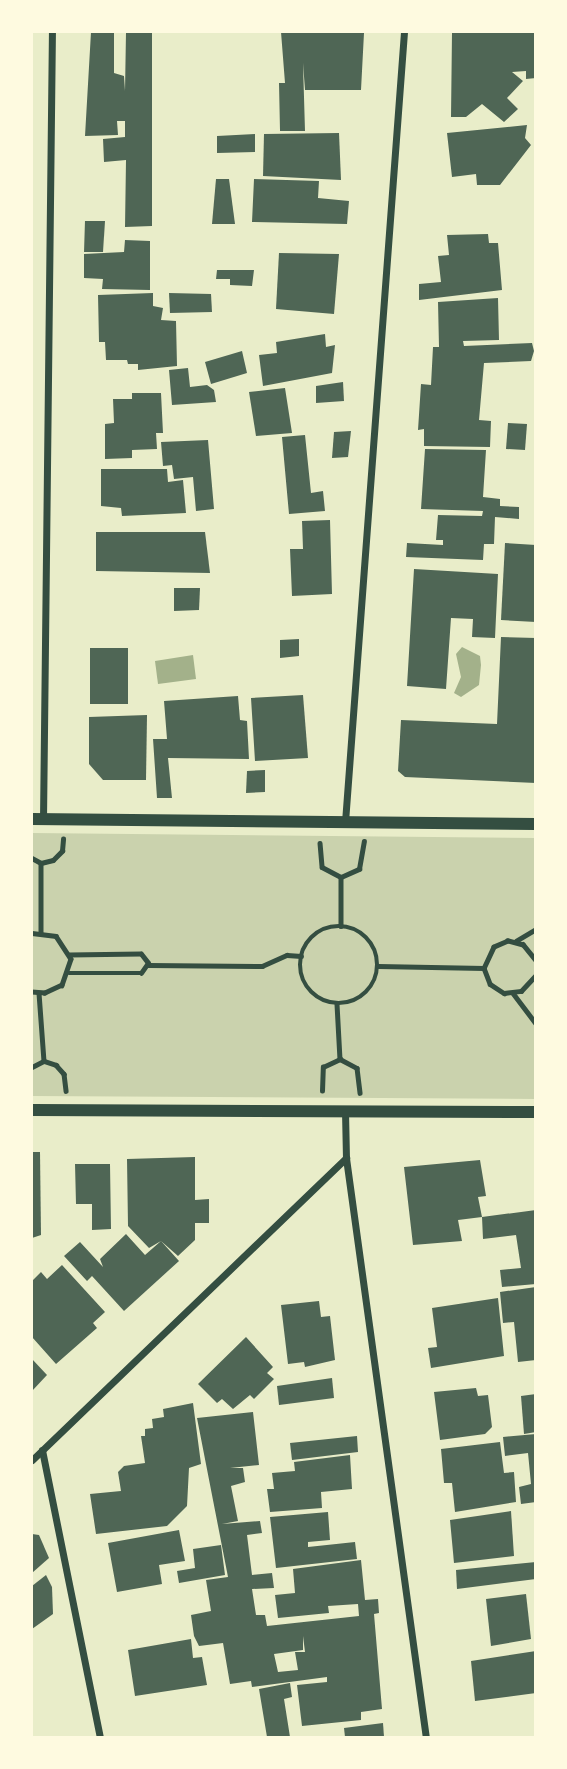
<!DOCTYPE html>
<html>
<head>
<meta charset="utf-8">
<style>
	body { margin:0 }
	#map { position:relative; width:567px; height:1769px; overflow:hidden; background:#e9edc9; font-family:"Alegreya Sans",sans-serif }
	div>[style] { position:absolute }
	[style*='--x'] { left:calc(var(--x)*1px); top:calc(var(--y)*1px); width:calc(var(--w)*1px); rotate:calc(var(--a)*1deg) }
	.green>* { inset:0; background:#cad2ad }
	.water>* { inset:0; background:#a3b18a }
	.building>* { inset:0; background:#4f6655 }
	.path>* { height:4.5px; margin:-2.25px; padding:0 2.25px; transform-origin:2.25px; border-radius:2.25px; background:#344e41 }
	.path>.ring { margin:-2.25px; padding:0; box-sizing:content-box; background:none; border:4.5px solid #344e41; border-radius:50% }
	.minor>* { height:7px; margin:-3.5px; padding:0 3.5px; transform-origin:3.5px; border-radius:3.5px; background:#344e41 }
	.tertiary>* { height:12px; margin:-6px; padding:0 6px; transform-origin:6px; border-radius:6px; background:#344e41 }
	span { translate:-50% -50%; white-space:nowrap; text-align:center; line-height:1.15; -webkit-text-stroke:7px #fefae0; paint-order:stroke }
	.frame { position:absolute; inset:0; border:33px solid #fefae0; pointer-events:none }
</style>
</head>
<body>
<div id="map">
	<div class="green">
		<i style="clip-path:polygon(32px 833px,535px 838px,535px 1099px,32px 1096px)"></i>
	</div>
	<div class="water">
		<i style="clip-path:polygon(462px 647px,480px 656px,481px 665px,479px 685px,461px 697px,454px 693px,461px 677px,456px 654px)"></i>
		<i style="clip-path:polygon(193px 655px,196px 679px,158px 684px,155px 661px)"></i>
	</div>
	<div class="building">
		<i style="clip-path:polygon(91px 32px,114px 32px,114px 73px,124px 76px,125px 91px,126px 32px,152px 32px,152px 226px,125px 227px,126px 160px,104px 162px,103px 139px,125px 137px,125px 121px,117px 121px,118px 135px,85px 136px)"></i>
		<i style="clip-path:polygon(281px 32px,364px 33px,361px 90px,305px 90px,303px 63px,305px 131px,280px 131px,279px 83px,285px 83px)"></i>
		<i style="clip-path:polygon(452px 32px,536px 32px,536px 78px,526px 79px,526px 71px,512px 72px,523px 81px,507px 98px,518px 109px,504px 122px,482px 104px,466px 117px,451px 117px)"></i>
		<i style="clip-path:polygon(527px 125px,525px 138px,531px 145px,500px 185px,477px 185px,476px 174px,452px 177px,447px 133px)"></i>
		<i style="clip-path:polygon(339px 133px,341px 180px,263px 176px,264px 134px)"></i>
		<i style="clip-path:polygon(255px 134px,255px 152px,217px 153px,217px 136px)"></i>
		<i style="clip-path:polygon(216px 179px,229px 179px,235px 224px,212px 224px)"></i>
		<i style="clip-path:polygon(254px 179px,319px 181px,318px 198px,349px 201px,347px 224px,252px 222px)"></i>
		<i style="clip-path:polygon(85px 221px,105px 221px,103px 252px,84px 252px)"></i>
		<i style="clip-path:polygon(488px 234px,489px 243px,498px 243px,502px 290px,419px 300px,419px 284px,441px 282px,438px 256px,449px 255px,447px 235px)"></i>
		<i style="clip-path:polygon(125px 240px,150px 241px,150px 290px,102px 289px,103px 279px,84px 278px,84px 254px,124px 252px)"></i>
		<i style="clip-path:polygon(279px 253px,339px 254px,334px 314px,276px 309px)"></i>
		<i style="clip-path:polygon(217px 270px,254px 270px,252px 286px,230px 285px,230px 279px,216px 279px)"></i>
		<i style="clip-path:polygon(153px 293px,153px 306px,163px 308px,161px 320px,176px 321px,177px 366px,138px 370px,138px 364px,128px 364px,127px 360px,106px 360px,105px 342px,99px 342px,98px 295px)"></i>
		<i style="clip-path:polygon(169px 293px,211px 294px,212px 312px,170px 313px)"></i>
		<i style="clip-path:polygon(498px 298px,499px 340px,463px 341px,464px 346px,532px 343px,534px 351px,531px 361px,484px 363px,479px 420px,491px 421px,490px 447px,424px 446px,424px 429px,418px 430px,421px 384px,431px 385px,433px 347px,439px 347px,438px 302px)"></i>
		<i style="clip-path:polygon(325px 334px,326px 347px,335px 345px,332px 373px,263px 386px,259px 355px,277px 353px,276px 342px)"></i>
		<i style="clip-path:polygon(242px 351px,247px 373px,211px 384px,205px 362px)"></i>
		<i style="clip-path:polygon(188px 368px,190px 387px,207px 385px,214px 390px,216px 402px,172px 405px,169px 370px)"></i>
		<i style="clip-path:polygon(343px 382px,344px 401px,316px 403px,316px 386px)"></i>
		<i style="clip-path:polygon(285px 388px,292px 433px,256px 436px,249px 392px)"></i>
		<i style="clip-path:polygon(132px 393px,161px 393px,163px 433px,156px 433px,157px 449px,132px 450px,132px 458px,105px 459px,105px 424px,114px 423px,113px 399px,132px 399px)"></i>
		<i style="clip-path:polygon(508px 423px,527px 424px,525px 450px,506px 449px)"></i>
		<i style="clip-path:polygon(351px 431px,348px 457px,332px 458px,334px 432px)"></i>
		<i style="clip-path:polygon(305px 435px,311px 493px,323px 491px,325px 511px,289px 514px,282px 437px)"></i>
		<i style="clip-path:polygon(208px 440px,214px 509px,196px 511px,193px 477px,174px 479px,172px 465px,163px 466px,161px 442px)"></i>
		<i style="clip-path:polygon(425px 449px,486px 450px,483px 497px,500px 499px,500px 506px,519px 507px,519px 519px,495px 517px,494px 544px,484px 544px,483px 560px,406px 557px,407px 543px,443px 545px,443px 540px,436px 540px,438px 515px,482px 516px,483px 511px,421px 509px)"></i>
		<i style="clip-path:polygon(101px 469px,167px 469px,168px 482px,183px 480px,186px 513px,122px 516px,121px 508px,101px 506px)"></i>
		<i style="clip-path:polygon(330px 520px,332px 594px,292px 596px,290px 549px,303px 549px,302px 521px)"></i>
		<i style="clip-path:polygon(96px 532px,205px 532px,210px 573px,96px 571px)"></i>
		<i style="clip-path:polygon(505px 543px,536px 545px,536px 622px,501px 620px)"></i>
		<i style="clip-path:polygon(414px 569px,498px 574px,495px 638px,472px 637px,473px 619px,451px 618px,446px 689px,407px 686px)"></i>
		<i style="clip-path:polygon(174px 588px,200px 588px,199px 610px,174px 611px)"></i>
		<i style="clip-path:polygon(501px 637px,536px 638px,536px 783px,405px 777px,398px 771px,401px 720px,497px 724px)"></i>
		<i style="clip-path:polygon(299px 639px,299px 656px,280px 658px,280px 640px)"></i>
		<i style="clip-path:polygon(90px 648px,128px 648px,128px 704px,90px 704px)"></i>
		<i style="clip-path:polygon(303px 695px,308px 758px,255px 761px,251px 698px)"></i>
		<i style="clip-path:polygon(238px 696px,240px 720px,247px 721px,249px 759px,168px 758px,172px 798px,157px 798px,153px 739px,167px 739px,164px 701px)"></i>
		<i style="clip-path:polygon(147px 715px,146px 780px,103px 780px,89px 764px,89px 717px)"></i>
		<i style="clip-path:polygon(265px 770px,265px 792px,246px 793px,247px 771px)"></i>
		<i style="clip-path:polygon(32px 1152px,40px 1152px,41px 1235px,32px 1238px)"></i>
		<i style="clip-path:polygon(195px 1157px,195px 1200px,209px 1199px,209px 1223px,195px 1223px,195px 1240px,178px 1256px,161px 1241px,179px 1261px,124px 1311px,92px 1276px,87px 1281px,64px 1256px,80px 1242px,103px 1267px,100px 1259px,126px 1234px,145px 1255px,161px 1241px,149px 1248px,128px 1226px,127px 1159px)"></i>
		<i style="clip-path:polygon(480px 1160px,486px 1196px,478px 1197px,482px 1217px,536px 1210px,536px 1284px,502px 1287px,500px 1270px,521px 1268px,516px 1235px,483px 1239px,482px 1217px,458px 1220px,462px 1241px,413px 1245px,404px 1167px)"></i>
		<i style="clip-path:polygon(75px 1164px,110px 1164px,111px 1229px,92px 1230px,92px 1204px,76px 1204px)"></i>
		<i style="clip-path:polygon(62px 1265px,105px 1312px,93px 1323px,97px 1328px,56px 1364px,32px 1337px,32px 1281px,41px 1272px,47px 1279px)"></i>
		<i style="clip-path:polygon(536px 1287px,536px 1360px,518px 1362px,514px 1322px,503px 1323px,500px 1292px)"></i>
		<i style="clip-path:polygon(498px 1298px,504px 1356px,431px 1368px,428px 1348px,437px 1347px,432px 1308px)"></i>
		<i style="clip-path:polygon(319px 1301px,321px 1317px,330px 1316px,335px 1360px,305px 1367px,304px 1362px,288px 1364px,281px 1305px)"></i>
		<i style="clip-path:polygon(246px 1337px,273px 1367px,267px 1373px,274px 1379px,254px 1399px,250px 1395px,233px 1409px,222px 1399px,217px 1403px,198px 1384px)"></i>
		<i style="clip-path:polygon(32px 1359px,47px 1375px,32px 1391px)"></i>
		<i style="clip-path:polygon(332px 1378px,334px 1398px,279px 1405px,277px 1386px)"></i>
		<i style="clip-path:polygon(476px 1388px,478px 1396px,488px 1395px,492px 1427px,485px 1434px,440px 1440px,434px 1392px)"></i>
		<i style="clip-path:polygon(536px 1394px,536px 1432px,524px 1434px,521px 1396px)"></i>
		<i style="clip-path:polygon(193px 1403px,201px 1464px,189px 1468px,187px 1506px,167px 1526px,96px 1534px,90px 1494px,121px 1491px,118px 1472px,124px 1466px,145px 1463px,141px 1436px,145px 1436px,145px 1429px,153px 1428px,152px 1419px,164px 1417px,163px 1409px)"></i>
		<i style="clip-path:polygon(evenodd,253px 1412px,259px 1465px,230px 1468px,243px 1468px,245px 1482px,231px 1486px,238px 1521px,222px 1524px,260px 1521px,262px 1533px,247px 1535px,252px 1575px,272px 1573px,274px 1588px,252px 1589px,256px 1615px,265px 1615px,267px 1626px,359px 1616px,358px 1604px,328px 1606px,329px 1613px,278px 1618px,275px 1595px,295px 1593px,293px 1569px,361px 1560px,365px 1600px,378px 1599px,379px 1613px,374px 1614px,382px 1709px,361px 1712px,361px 1720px,302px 1726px,297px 1685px,327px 1682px,327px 1677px,252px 1687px,251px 1681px,230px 1684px,223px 1643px,199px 1646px,194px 1636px,191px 1615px,211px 1611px,206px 1580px,228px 1577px,197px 1418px,253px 1412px,303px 1636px,305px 1652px,295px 1652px,298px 1670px,278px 1672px,274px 1654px,303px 1650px,303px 1636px)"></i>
		<i style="clip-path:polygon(536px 1434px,536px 1502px,521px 1504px,519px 1487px,531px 1484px,528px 1453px,505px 1456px,503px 1437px)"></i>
		<i style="clip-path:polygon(357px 1436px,358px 1452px,292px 1460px,290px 1443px)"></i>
		<i style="clip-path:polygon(500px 1442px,504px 1473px,514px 1472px,516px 1502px,455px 1512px,452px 1483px,444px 1483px,441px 1449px)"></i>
		<i style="clip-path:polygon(350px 1455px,352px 1489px,321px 1492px,322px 1508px,270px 1512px,267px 1489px,274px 1489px,272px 1473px,295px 1471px,294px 1462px)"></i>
		<i style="clip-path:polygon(511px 1511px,514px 1556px,454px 1563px,450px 1520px)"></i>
		<i style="clip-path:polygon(328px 1512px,330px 1540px,308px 1542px,308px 1547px,355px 1542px,357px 1559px,276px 1568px,270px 1517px)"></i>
		<i style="clip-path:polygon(179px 1530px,185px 1561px,159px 1565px,162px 1584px,117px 1592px,108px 1543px)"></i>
		<i style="clip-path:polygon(32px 1534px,39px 1535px,49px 1558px,32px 1573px)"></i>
		<i style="clip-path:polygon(221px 1545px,225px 1575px,179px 1583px,177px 1571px,195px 1568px,193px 1549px)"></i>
		<i style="clip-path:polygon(536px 1562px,536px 1579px,457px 1589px,456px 1570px)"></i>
		<i style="clip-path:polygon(46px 1575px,52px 1587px,53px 1614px,32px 1629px,32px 1586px)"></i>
		<i style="clip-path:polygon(526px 1594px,531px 1639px,491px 1646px,486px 1599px)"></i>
		<i style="clip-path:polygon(191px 1639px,193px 1658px,202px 1657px,207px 1685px,135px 1696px,128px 1650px)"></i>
		<i style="clip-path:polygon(536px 1651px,536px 1693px,475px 1701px,471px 1661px)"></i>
		<i style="clip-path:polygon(290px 1683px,292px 1697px,284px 1699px,290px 1737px,267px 1737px,259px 1689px)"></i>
		<i style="clip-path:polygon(383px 1723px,384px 1737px,345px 1737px,344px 1728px)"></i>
	</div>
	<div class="path">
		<i style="--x:320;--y:843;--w:24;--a:85"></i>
		<i style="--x:322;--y:867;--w:21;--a:28"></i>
		<i style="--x:341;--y:877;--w:20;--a:-24"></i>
		<i style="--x:359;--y:869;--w:28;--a:-80"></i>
		<i style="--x:32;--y:858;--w:10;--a:29"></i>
		<i style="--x:41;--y:863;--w:12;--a:-14"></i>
		<i style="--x:53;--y:860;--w:13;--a:-45"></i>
		<i style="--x:62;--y:851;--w:12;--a:-85"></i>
		<i style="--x:41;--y:863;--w:69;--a:90"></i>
		<i style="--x:341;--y:877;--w:49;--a:90"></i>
		<i class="ring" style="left:300px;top:926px;width:73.5px;height:73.5px"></i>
		<i style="--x:32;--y:933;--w:24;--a:7"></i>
		<i style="--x:56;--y:936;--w:27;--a:57"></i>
		<i style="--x:71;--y:959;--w:28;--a:109"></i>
		<i style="--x:62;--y:985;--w:19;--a:155"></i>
		<i style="--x:45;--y:993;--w:13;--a:-176"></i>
		<i style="--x:516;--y:941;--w:23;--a:-31"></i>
		<i style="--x:536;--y:961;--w:21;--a:-129"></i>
		<i style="--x:523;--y:945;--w:16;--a:-165"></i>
		<i style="--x:508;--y:941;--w:15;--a:157"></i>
		<i style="--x:494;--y:947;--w:23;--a:115"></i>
		<i style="--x:484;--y:968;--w:17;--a:69"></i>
		<i style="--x:490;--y:984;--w:17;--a:33"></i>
		<i style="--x:504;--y:993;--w:17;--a:-7"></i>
		<i style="--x:521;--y:991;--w:22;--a:-47"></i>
		<i style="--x:148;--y:965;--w:114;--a:0.5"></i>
		<i style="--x:262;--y:966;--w:27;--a:-24"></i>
		<i style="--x:287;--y:955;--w:14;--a:4"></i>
		<i style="--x:378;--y:966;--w:106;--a:1.1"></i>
		<i style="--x:69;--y:973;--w:72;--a:0"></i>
		<i style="--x:141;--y:973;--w:12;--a:-55"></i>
		<i style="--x:148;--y:963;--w:11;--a:-128"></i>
		<i style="--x:141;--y:954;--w:71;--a:179.2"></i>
		<i style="--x:39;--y:993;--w:68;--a:85.8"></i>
		<i style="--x:513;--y:993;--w:39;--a:53"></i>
		<i style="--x:337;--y:1004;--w:55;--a:86.9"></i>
		<i style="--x:32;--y:1067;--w:13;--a:-27"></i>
		<i style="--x:44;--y:1061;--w:13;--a:18"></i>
		<i style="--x:56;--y:1065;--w:12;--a:48"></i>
		<i style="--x:64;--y:1074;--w:17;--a:83"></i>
		<i style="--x:322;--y:1091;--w:24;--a:-88"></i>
		<i style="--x:323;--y:1067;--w:19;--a:-25"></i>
		<i style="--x:340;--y:1059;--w:19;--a:28"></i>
		<i style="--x:357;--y:1068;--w:25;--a:83"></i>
	</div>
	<div class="minor">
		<i style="--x:43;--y:820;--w:788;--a:-89.35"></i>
		<i style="--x:345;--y:822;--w:792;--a:-85.73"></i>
		<i style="--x:345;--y:1111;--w:47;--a:88.8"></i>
		<i style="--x:346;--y:1158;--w:585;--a:82.15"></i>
		<i style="--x:42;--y:1450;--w:294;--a:78.6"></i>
		<i style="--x:32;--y:1460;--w:436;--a:-43.9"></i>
	</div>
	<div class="tertiary">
		<i style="--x:32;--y:819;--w:504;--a:0.57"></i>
		<i style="--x:32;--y:1110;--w:504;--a:0.23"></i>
	</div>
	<div class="frame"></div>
</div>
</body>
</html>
